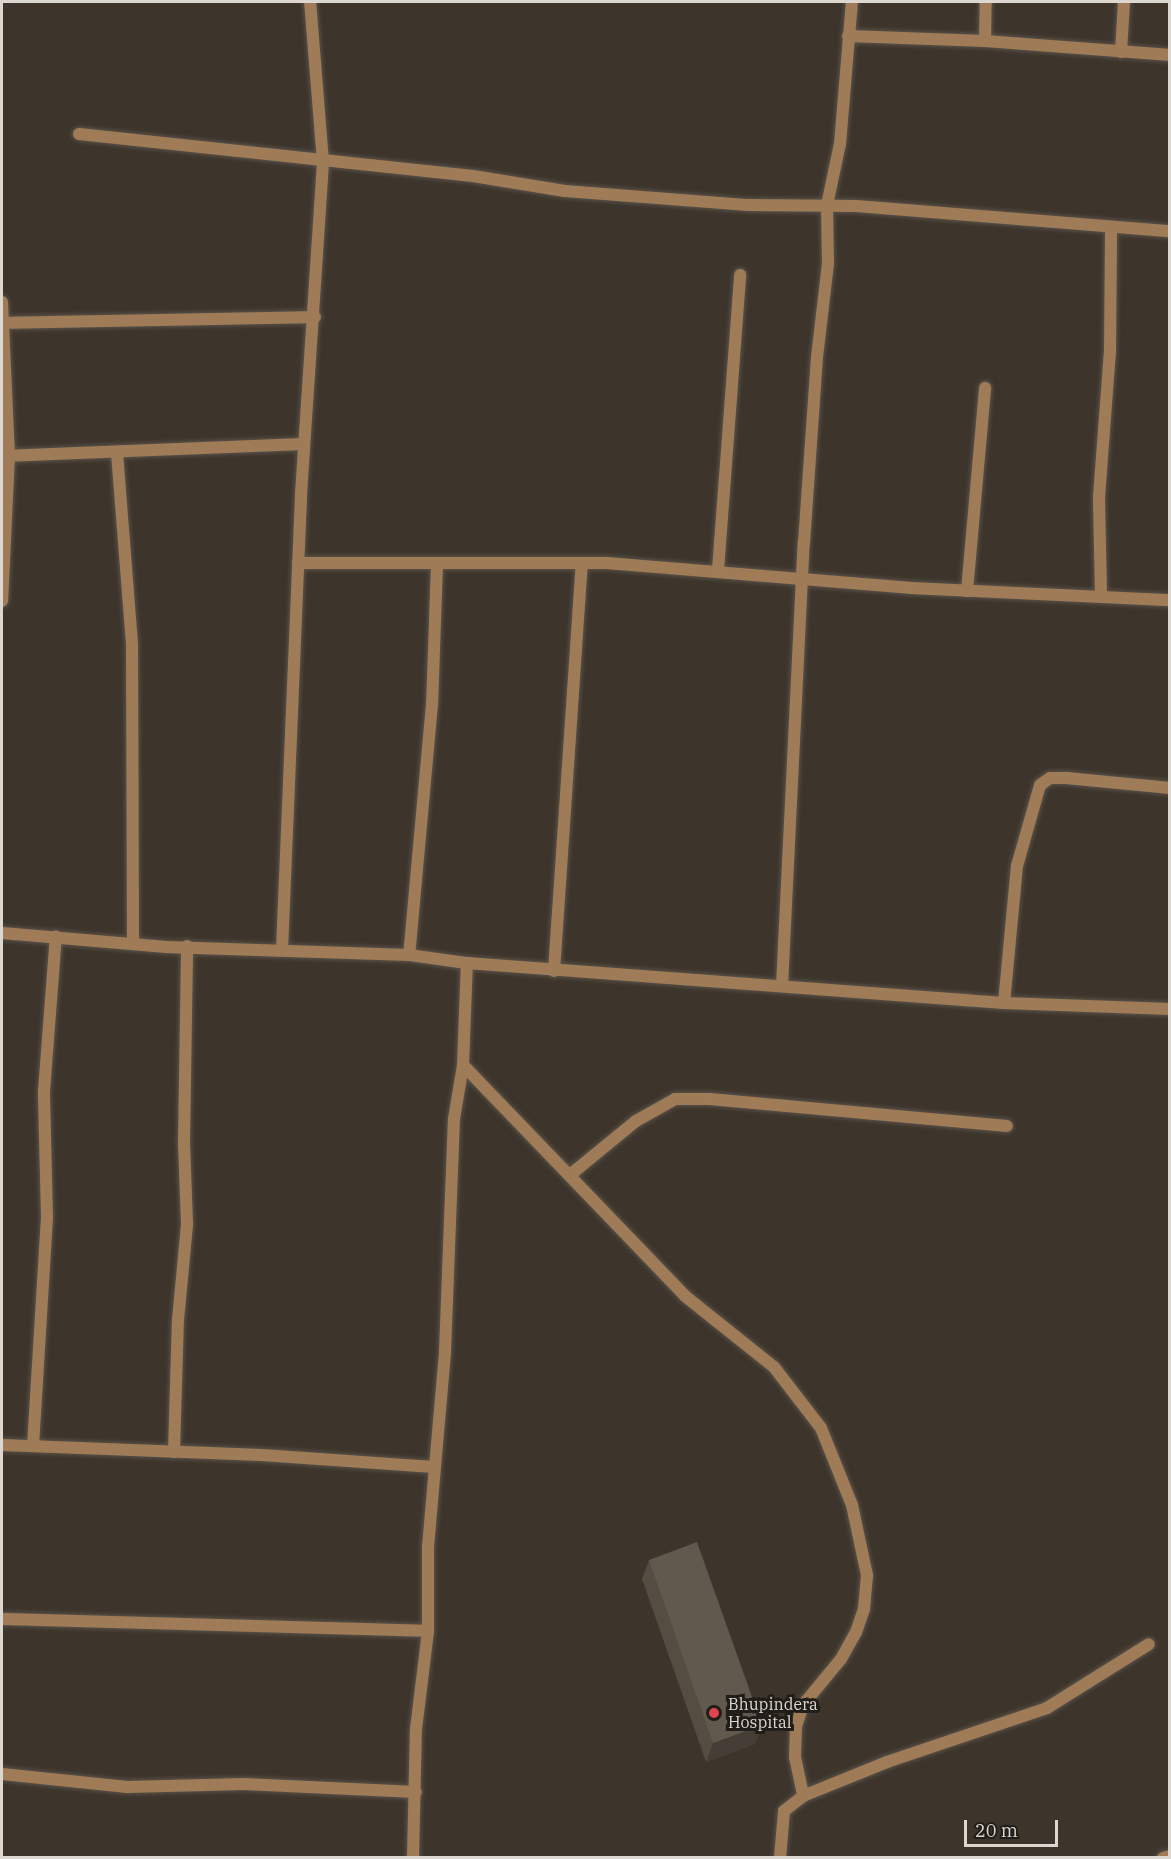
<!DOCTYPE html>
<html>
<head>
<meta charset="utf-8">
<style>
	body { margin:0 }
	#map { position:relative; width:1171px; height:1859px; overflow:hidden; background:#3d352b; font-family:"IBM Plex Serif",serif }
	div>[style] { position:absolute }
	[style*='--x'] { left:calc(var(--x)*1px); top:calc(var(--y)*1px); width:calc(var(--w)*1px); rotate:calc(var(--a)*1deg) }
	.roads { filter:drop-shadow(0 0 2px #5a5249) drop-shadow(0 0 2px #5a5249) }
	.street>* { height:12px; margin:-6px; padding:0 6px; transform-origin:6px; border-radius:6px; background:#9f7c57 }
	.wall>* { inset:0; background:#534d42 }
	.shaded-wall>* { inset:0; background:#443e36 }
	.building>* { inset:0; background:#61594d }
	.dots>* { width:16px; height:16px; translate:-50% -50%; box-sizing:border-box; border:3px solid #211e19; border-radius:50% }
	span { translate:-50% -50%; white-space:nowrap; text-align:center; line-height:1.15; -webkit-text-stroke:6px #211e19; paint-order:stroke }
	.poi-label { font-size:16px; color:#dcd7d0 }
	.left { translate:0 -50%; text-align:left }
	.frame { position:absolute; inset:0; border:3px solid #dcd7d0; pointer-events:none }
	.scale { position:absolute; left:964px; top:1820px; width:94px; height:27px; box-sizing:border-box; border:3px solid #dcd7d0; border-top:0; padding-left:8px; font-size:18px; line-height:21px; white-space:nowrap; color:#dcd7d0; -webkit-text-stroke:4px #211e19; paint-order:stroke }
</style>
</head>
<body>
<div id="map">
	<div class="roads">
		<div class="street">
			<i style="--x:848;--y:36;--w:137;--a:2.1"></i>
			<i style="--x:985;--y:41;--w:186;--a:4.3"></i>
			<i style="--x:985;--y:41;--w:39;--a:-89"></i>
			<i style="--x:1121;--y:52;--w:50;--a:-86.6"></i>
			<i style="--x:79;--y:134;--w:396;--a:6.1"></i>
			<i style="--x:473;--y:176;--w:93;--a:9.3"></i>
			<i style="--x:565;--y:191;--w:184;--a:4.4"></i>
			<i style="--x:748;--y:205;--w:108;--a:0.5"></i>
			<i style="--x:856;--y:206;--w:315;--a:4.6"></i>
			<i style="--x:2;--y:302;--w:153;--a:87.4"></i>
			<i style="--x:9;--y:455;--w:146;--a:92.7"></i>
			<i style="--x:3;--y:323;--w:312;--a:-1.1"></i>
			<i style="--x:117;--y:453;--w:193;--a:85.5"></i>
			<i style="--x:132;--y:645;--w:298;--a:89.8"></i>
			<i style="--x:2;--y:456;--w:302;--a:-2.3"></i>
			<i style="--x:298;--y:563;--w:309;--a:0"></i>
			<i style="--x:607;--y:563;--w:306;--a:4.7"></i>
			<i style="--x:912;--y:588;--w:258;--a:2.7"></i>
			<i style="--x:437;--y:564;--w:140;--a:92"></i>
			<i style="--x:432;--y:704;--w:252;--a:95.2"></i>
			<i style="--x:409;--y:955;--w:59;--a:7.9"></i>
			<i style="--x:718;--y:570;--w:296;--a:-85.7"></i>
			<i style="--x:967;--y:591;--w:204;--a:-84.9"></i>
			<i style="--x:1101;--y:595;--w:98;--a:-91.2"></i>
			<i style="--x:1099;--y:497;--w:146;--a:-85.7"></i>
			<i style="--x:1110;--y:351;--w:123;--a:-89.5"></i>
			<i style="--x:2;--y:933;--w:165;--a:4.9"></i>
			<i style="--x:166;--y:947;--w:243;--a:1.9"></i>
			<i style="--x:282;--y:950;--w:456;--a:-87.6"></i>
			<i style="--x:301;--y:494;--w:333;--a:-86.2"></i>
			<i style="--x:323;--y:162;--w:161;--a:-94.6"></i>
			<i style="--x:554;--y:971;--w:408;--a:-86.1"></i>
			<i style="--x:782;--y:986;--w:444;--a:-87.2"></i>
			<i style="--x:804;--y:543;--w:186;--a:-86"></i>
			<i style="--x:817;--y:357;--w:94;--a:-83.3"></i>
			<i style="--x:828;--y:264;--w:59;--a:-91"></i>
			<i style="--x:827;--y:205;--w:62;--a:-78"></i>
			<i style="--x:840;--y:144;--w:143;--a:-85.2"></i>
			<i style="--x:1004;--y:1003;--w:138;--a:-84.6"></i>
			<i style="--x:1017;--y:866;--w:84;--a:-74.1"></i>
			<i style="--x:1040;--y:785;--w:12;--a:-35"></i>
			<i style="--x:1050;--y:778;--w:17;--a:0"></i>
			<i style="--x:1067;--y:778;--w:103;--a:5.5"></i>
			<i style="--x:463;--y:1065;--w:320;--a:46.1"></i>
			<i style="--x:685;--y:1296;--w:114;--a:38.6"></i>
			<i style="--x:774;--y:1367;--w:77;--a:52.4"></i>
			<i style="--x:821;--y:1428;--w:83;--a:68.1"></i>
			<i style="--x:852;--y:1505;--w:72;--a:77.9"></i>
			<i style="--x:867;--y:1575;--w:34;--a:95"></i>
			<i style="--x:864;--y:1609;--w:24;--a:109"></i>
			<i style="--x:856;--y:1632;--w:31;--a:119"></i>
			<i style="--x:841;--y:1659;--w:60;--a:129.6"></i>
			<i style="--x:803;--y:1705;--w:23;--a:108"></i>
			<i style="--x:796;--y:1727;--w:30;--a:92"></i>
			<i style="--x:795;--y:1757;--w:40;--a:78"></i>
			<i style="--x:570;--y:1175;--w:85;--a:-39.3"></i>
			<i style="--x:636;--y:1121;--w:45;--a:-29.4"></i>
			<i style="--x:675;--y:1099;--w:35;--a:0"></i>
			<i style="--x:710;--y:1099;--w:298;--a:5.2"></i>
			<i style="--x:2;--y:1445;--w:260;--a:2.2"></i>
			<i style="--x:262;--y:1455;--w:172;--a:4"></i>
			<i style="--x:33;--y:1446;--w:228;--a:-86.5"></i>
			<i style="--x:47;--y:1218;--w:127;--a:-91.4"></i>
			<i style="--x:44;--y:1091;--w:155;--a:-85.6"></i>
			<i style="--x:174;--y:1452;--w:132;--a:-88.3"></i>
			<i style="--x:178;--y:1320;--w:96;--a:-84.6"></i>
			<i style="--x:187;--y:1224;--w:81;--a:-92.1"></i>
			<i style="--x:184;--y:1143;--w:197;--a:-89.1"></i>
			<i style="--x:2;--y:1619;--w:426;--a:1.6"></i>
			<i style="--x:2;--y:1774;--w:126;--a:5.9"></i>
			<i style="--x:127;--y:1787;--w:117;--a:-1.5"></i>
			<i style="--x:244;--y:1784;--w:172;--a:2.7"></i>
			<i style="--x:413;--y:1858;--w:129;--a:-88.7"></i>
			<i style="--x:416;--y:1729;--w:99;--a:-83"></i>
			<i style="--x:428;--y:1631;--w:84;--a:-90"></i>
			<i style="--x:428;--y:1547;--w:196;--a:-85"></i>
			<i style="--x:445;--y:1352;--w:233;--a:-87.8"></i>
			<i style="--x:454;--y:1119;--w:55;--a:-80.5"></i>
			<i style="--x:463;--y:1065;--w:102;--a:-87.8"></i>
			<i style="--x:467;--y:963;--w:538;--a:4.26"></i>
			<i style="--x:1004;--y:1003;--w:166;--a:2.1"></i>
			<i style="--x:780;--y:1858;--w:47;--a:-85.1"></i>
			<i style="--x:784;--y:1811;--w:24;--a:-38"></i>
			<i style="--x:803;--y:1796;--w:91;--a:-22"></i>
			<i style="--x:887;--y:1762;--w:169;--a:-18.6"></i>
			<i style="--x:1047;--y:1708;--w:120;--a:-32.1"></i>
			<i style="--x:1163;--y:1858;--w:7;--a:-16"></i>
		</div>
	</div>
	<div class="wall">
		<i style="clip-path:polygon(649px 1560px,762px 1725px,755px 1744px,706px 1762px,642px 1579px)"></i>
	</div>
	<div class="shaded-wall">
		<i style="clip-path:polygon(762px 1725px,755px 1744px,706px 1762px,713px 1743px)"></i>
	</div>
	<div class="building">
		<i style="clip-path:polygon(697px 1542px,762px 1725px,713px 1743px,649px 1560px)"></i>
	</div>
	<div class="dots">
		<i style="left:714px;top:1713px;background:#e0444e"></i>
	</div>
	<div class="poi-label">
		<span class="left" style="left:728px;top:1713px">Bhupindera<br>Hospital</span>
	</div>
	<div class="frame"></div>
	<div class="scale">20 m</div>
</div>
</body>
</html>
